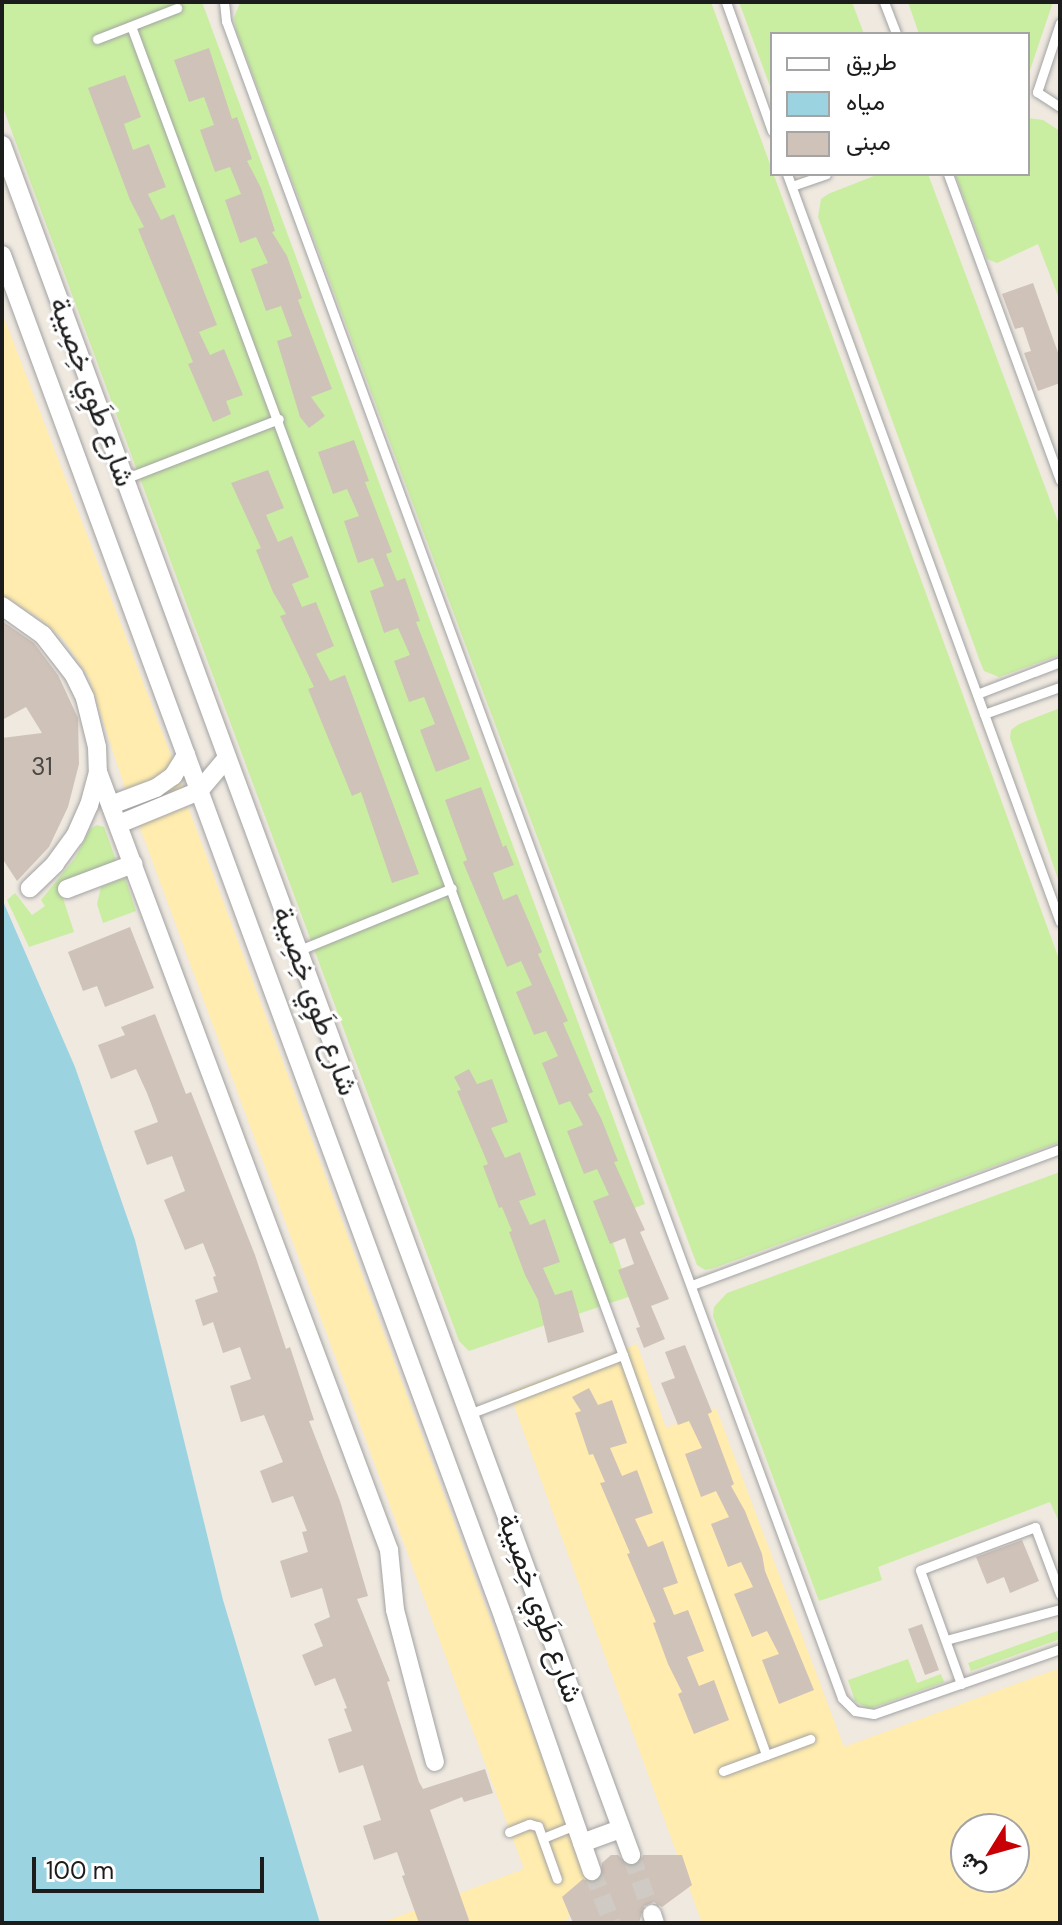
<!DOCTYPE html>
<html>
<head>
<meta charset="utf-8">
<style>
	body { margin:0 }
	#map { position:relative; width:1062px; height:1925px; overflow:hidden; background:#efe9e0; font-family:"DM Sans",Vazirmatn,sans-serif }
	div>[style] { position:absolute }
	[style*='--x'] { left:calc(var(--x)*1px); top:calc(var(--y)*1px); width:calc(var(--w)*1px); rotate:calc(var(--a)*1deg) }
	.grass>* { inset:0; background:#c9eea1 }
	.sand>* { inset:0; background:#ffecae }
	.water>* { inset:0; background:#9cd3e1 }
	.building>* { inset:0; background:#cfc2b9 }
	.street-tunnel>* { height:18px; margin-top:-9px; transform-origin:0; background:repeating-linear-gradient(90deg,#cfcac3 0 18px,transparent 0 27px) }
	.roads { filter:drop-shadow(0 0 2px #a3a3a3) drop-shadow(0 0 2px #a3a3a3) }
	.lane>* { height:9px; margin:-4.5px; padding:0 4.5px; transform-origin:4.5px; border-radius:4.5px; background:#fff }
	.street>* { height:18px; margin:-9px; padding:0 9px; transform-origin:9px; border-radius:9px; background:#fff }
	span { translate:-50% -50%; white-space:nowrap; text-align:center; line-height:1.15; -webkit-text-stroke:6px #fff; paint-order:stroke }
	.number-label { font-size:24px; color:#494643 }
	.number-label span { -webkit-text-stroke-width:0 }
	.street-label { font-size:28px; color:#1c1c1c }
	.frame { position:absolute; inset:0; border:4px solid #1c1c1c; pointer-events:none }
	.legend { position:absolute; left:770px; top:32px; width:260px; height:144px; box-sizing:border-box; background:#fff; border:2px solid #a4a4a4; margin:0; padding:10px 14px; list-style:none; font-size:24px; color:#1c1c1c }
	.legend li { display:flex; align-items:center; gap:16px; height:40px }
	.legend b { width:40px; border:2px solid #a4a4a4 }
	.north { position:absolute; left:950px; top:1813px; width:80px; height:80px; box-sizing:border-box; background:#fff; border:2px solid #a4a4a4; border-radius:50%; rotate:233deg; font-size:22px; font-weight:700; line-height:32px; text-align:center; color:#1c1c1c }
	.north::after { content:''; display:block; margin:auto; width:28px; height:36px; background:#c80006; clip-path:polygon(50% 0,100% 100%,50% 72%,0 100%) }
	.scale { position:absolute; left:32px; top:1857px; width:232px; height:36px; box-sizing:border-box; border:4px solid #1c1c1c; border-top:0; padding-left:10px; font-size:24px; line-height:28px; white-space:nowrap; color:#1c1c1c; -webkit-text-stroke:6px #fff; paint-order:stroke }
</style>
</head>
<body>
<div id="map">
	<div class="grass">
		<i style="clip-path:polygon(2px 2px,202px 2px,645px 1204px,605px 1219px,631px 1296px,469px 1351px,459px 1341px,2px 105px)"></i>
		<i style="clip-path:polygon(240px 2px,711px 2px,1060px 962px,1060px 1142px,714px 1268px,705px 1270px,697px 1265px,236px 30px,234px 18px)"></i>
		<i style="clip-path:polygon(739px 2px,852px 2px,864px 34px,772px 34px,772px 92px)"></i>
		<i style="clip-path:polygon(908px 2px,1053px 2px,1028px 76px,1028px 34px,919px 34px)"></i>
		<i style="clip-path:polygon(1028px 118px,1043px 120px,1060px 131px,1060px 301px,1038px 244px,997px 263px,987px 259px,955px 174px,1028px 174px)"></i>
		<i style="clip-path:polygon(879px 174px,928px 174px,1060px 527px,1060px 655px,999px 677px,984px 671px,981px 664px,818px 217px,821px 199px,828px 194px)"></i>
		<i style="clip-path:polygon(1060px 708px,1060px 885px,1010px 738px,1011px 730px,1019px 724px)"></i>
		<i style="clip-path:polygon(97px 825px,104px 827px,117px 863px,59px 886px,74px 932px,29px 947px,7px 900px,15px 893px,32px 915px,45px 906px,41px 900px,75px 858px,90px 829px)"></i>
		<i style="clip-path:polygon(125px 878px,136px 911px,103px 923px,97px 904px,101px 887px)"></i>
		<i style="clip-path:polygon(1060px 1172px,1060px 1524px,1050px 1502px,878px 1567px,882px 1580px,819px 1601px,713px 1316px,714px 1307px,727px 1293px)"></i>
		<i style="clip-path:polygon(1060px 1630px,1060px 1639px,971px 1671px,968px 1663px)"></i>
		<i style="clip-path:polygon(908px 1659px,917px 1683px,941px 1674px,944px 1682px,869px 1709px,855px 1701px,848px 1680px)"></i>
	</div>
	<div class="sand">
		<i style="clip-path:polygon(2px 312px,183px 787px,176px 797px,133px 812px,88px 676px,63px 639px,38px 617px,2px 596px)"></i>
		<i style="clip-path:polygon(188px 807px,590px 1887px,564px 1923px,381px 1923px,524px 1869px,139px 825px)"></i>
		<i style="clip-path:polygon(evenodd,637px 1344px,666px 1428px,716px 1408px,844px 1747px,1060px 1668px,1060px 1923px,702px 1923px,509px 1392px,637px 1344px,966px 1829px,1014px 1829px,1014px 1877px,966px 1877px,966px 1829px)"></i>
	</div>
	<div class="water">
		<i style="clip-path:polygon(2px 899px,75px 1067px,135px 1240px,223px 1600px,320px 1923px,2px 1923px)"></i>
	</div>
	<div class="building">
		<i style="clip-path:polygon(209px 48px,232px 119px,237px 117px,252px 159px,247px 161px,261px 188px,275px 231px,272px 232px,287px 256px,302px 298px,298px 300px,332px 389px,311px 397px,325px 416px,309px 428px,300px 417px,277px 341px,292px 336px,281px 306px,266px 311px,251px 269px,268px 263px,256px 237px,240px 243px,225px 200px,241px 194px,230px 167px,215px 172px,200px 130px,214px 125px,204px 97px,189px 102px,174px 60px)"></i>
		<i style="clip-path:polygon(125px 75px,141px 117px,124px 124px,133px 150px,149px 144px,166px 187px,148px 194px,161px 220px,174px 214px,217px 325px,199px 332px,210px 355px,224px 349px,243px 395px,226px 401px,231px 414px,213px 422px,188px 364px,193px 362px,138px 229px,144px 227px,130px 200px,88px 88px)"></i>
		<i style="clip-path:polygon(1033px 283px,1060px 358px,1060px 383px,1038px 391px,1024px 353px,1031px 351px,1023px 327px,1015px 329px,1002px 294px)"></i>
		<i style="clip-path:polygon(354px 440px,369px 481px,365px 482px,392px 552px,386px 554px,397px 581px,405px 578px,420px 621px,416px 622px,470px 759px,436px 772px,420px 730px,435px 724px,424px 697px,409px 702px,394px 661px,410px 655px,398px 628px,384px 633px,370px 591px,384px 586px,373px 558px,358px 563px,344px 521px,359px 516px,347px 489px,333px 494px,318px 452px)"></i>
		<i style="clip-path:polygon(268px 470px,284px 508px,266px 515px,278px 542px,292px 536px,309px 577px,292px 584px,302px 607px,316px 602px,334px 646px,316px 654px,330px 681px,345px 675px,419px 874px,392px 883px,361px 792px,352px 796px,308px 689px,314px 687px,280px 616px,286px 614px,273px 592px,256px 550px,261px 548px,231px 483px)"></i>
		<i style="clip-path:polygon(2px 621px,34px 643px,58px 675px,78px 718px,79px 764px,68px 807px,49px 847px,17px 881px,2px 858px,2px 738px,42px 733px,26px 707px,2px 720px)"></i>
		<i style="clip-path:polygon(481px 787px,503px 847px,506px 845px,514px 865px,493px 873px,503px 900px,517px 894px,542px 952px,538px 954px,568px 1021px,563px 1023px,593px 1092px,588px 1094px,601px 1118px,618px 1161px,614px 1162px,645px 1230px,640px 1232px,669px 1299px,651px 1306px,665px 1339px,644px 1348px,636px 1328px,640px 1327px,618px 1270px,634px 1264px,625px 1238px,610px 1244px,593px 1201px,609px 1195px,597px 1169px,584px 1174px,567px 1131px,583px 1125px,570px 1101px,559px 1105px,542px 1063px,558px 1056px,546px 1031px,534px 1035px,516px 992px,532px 985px,521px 961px,507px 967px,463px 862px,467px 860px,445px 800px)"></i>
		<i style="clip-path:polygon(130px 927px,154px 988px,105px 1007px,97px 986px,83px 991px,68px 952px)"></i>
		<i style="clip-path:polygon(155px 1014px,186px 1094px,191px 1092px,255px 1255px,286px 1349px,290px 1347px,314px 1420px,309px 1421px,340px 1501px,368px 1596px,357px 1599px,390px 1681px,387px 1682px,419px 1782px,423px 1789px,485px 1769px,493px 1793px,464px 1802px,462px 1797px,430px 1810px,470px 1923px,419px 1923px,402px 1876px,405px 1875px,397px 1852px,374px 1860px,363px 1826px,381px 1820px,363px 1765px,339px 1773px,328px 1739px,352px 1731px,344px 1709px,347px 1708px,335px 1678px,315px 1686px,302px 1655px,323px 1646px,314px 1624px,330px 1617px,322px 1588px,291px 1598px,280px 1561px,308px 1552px,302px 1532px,307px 1531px,293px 1496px,272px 1503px,260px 1471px,283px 1462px,264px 1415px,241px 1422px,230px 1386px,251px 1379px,240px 1347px,223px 1353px,213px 1322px,203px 1326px,195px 1300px,218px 1292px,213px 1277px,216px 1276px,203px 1243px,185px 1250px,164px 1200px,185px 1191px,172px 1156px,147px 1165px,134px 1131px,158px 1122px,147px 1093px,136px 1069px,111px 1079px,98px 1045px,125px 1035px,121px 1027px)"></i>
		<i style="clip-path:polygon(469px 1069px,477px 1084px,492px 1079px,508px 1122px,491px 1128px,505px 1158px,520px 1152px,536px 1195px,519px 1201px,530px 1225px,545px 1219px,560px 1262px,543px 1268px,555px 1295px,572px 1290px,584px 1332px,548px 1343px,538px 1300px,525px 1275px,509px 1232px,512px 1231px,502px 1207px,499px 1208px,483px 1166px,488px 1164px,457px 1091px,461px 1090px,454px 1077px)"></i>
		<i style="clip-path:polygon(685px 1345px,712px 1412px,708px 1414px,734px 1484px,731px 1486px,745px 1511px,762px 1554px,765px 1571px,814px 1690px,779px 1704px,762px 1660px,779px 1654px,767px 1631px,752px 1637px,734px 1594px,753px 1587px,741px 1562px,728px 1567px,711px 1524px,729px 1517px,716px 1491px,701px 1497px,685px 1454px,702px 1448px,689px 1421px,678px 1425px,661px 1383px,675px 1378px,665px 1352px)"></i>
		<i style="clip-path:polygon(589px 1388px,598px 1405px,612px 1400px,627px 1443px,610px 1448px,622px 1476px,637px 1470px,653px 1513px,635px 1519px,648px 1547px,663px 1541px,678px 1583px,663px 1588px,674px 1615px,688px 1610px,704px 1651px,687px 1657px,699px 1686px,714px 1680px,729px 1720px,694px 1734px,678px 1694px,682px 1692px,668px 1664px,653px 1623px,656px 1622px,627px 1554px,630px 1553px,600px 1483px,605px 1482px,593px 1454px,589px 1455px,575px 1413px,581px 1411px,572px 1397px)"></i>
		<i style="clip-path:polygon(1022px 1540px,1039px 1581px,1010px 1593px,1004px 1577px,987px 1584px,976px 1557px)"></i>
		<i style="clip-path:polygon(922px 1624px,939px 1670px,925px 1675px,908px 1629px)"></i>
		<i style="clip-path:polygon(611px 1855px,618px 1855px,630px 1867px,640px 1863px,643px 1855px,682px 1855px,692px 1885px,662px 1907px,654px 1902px,644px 1906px,639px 1923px,573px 1923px,562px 1897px,583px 1879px,591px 1883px,600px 1879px,602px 1863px)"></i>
	</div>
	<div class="street-tunnel">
		<i style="--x:631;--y:1855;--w:63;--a:70.4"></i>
		<i style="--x:592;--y:1871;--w:56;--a:69"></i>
	</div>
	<div class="roads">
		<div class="lane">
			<i style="--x:224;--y:2;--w:19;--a:84"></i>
			<i style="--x:226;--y:21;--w:1787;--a:69.83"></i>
			<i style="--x:842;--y:1698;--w:18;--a:45"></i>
			<i style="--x:855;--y:1711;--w:19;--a:9"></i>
			<i style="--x:874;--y:1714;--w:197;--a:-19.3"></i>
			<i style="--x:726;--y:2;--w:137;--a:70.4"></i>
			<i style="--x:884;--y:2;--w:34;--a:69"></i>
			<i style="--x:1060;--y:23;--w:73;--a:108.4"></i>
			<i style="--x:1037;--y:92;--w:27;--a:33"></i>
			<i style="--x:131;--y:26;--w:1417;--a:69.69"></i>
			<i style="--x:623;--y:1355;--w:425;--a:70.3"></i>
			<i style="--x:97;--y:39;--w:86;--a:-21.2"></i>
			<i style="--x:787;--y:174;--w:796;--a:69.95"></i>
			<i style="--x:948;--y:174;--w:326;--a:69.9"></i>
			<i style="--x:792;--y:186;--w:36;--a:-19"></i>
			<i style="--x:124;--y:479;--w:166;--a:-21.2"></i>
			<i style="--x:977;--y:694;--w:89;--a:-21.1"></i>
			<i style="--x:984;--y:714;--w:81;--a:-19.6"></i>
			<i style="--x:297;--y:951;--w:167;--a:-22.1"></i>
			<i style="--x:692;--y:1285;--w:392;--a:-20.3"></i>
			<i style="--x:469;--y:1414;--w:165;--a:-21"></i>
			<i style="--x:946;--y:1640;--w:118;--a:-15.2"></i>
			<i style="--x:961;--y:1684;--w:121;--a:-109.8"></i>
			<i style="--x:920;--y:1570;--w:123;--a:-20.5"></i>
			<i style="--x:1035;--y:1527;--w:72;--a:69.5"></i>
			<i style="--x:723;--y:1771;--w:93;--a:-20.2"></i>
			<i style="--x:509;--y:1832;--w:22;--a:-22"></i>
			<i style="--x:529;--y:1824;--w:9;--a:13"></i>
			<i style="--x:538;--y:1826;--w:56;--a:70.3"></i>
			<i style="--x:543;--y:1838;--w:35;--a:-22"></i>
		</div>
		<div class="street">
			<i style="--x:2;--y:145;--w:1822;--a:69.8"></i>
			<i style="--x:2;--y:255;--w:1453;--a:69.79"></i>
			<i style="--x:504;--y:1619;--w:267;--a:70.8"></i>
			<i style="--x:2;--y:606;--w:50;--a:35.3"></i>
			<i style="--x:43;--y:635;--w:51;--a:52.2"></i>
			<i style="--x:74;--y:675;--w:25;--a:64"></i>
			<i style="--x:85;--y:698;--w:50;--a:76.2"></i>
			<i style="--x:97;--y:747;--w:25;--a:88"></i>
			<i style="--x:98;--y:772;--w:34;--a:105"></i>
			<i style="--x:89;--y:805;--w:34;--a:114"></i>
			<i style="--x:75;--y:836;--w:34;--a:126"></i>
			<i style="--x:55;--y:864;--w:35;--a:136"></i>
			<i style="--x:98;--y:772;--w:831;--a:69.49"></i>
			<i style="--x:389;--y:1550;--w:60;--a:84.3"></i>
			<i style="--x:395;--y:1610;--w:157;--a:75.3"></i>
			<i style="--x:111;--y:805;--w:48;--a:-20.7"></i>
			<i style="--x:156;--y:788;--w:21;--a:-35"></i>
			<i style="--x:173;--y:776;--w:25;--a:-58"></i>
			<i style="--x:119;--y:824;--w:87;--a:-22.4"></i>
			<i style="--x:199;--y:791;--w:42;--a:-49.8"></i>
			<i style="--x:67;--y:889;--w:71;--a:-20.7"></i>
			<i style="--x:582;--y:1843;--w:40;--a:-20.2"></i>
			<i style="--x:652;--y:1914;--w:9;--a:72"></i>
		</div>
	</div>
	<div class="number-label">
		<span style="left:42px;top:767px">31</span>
	</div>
	<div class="street-label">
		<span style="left:92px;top:392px;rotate:70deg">شارع طَوِي خِصِيبة</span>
		<span style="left:315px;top:1001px;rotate:70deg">شارع طَوِي خِصِيبة</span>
		<span style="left:540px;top:1608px;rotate:70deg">شارع طَوِي خِصِيبة</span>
	</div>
	<div class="frame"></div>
	<ul class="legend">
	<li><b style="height:10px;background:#fff"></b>طريق</li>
	<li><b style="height:22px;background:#9cd3e1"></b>مياه</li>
	<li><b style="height:22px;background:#cfc2b9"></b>مبنى</li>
	</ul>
	<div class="north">ش</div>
	<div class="scale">100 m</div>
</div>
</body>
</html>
